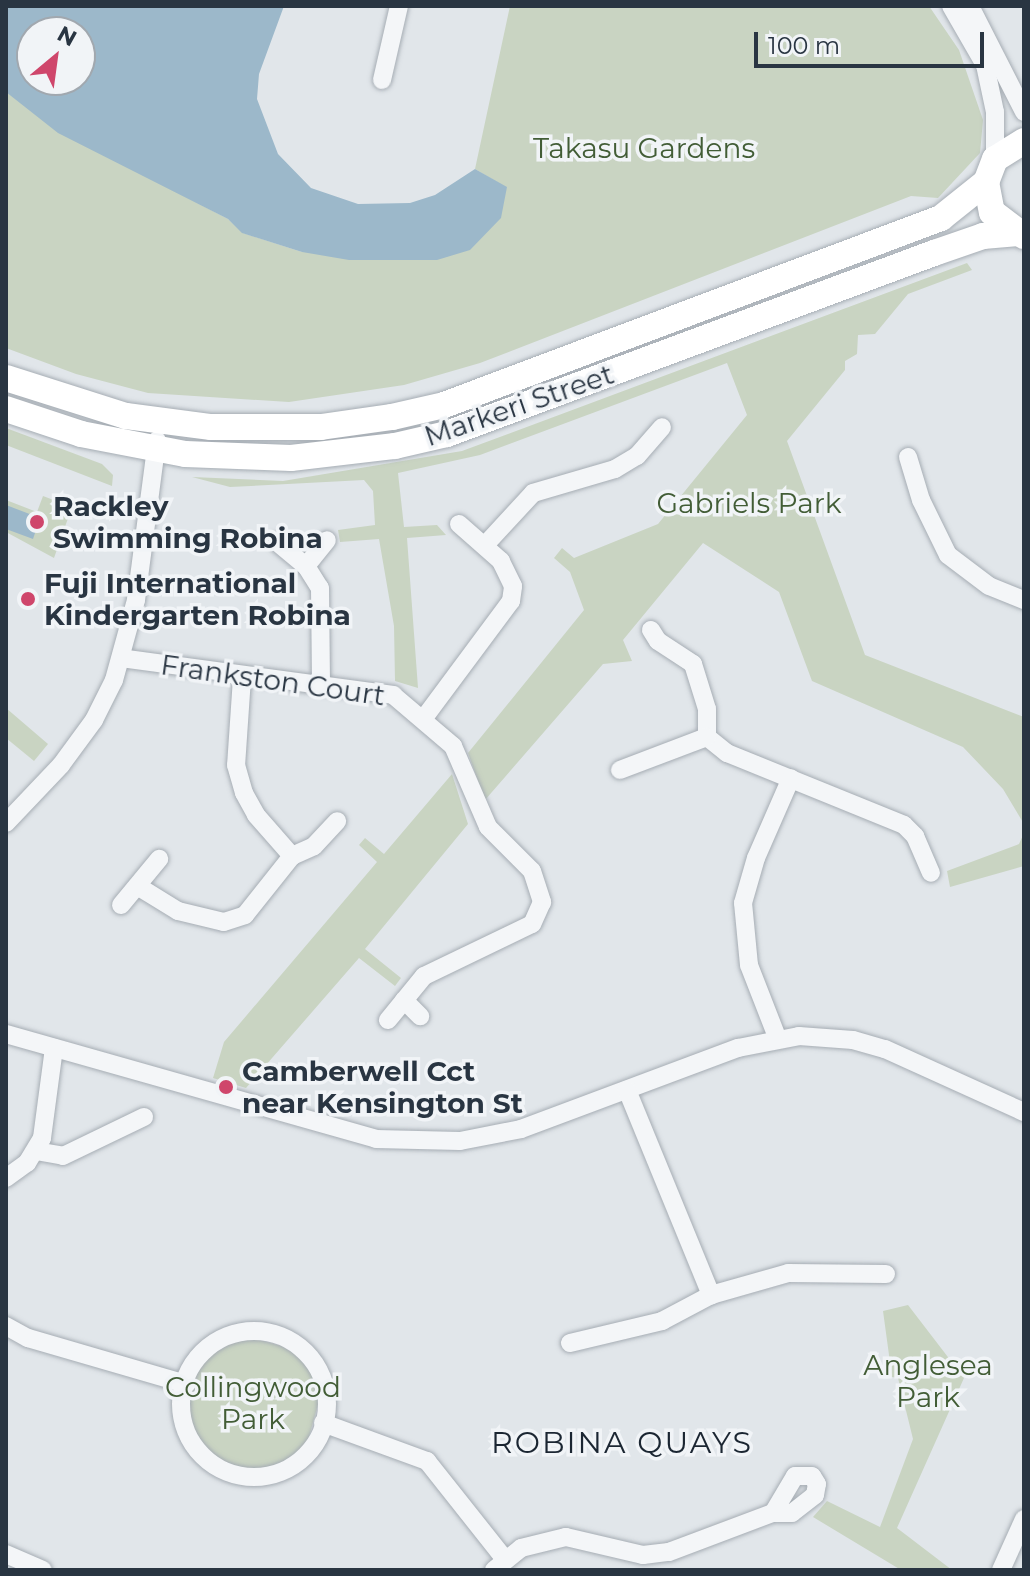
<!DOCTYPE html>
<html>
<head>
<meta charset="utf-8">
<style>
	body { margin:0 }
	#map { position:relative; width:1030px; height:1576px; overflow:hidden; background:#e1e6ea; font-family:Montserrat,sans-serif }
	div>[style] { position:absolute }
	[style*='--x'] { left:calc(var(--x)*1px); top:calc(var(--y)*1px); width:calc(var(--w)*1px); rotate:calc(var(--a)*1deg) }
	.green>* { inset:0; background:#c9d4c2 }
	.water>* { inset:0; background:#9cb8ca }
	.roads { filter:drop-shadow(0 0 2px #a6adb4) drop-shadow(0 0 2px #a6adb4) }
	.minor>* { height:18px; margin:-9px; padding:0 9px; transform-origin:9px; border-radius:9px; background:#f4f6f8 }
	.minor>.ring { margin:-9px; padding:0; box-sizing:content-box; background:none; border:18px solid #f4f6f8; border-radius:50% }
	.secondary>* { height:26px; margin:-13px; padding:0 13px; transform-origin:13px; border-radius:13px; background:#fff }
	.dots>* { width:22px; height:22px; translate:-50% -50%; box-sizing:border-box; border:4px solid #f1f4f7; border-radius:50% }
	span { translate:-50% -50%; white-space:nowrap; text-align:center; line-height:1.15; -webkit-text-stroke:7px #f1f4f7; paint-order:stroke }
	.park-label { font-size:28px; color:#425d36 }
	.street-label { font-size:28px; color:#293542 }
	.poi-label { font-size:28px; color:#293542; font-weight:700 }
	.left { translate:0 -50%; text-align:left }
	.neighbourhood-label { font-size:30px; color:#1b2632; letter-spacing:2px }
	.frame { position:absolute; inset:0; border:8px solid #293542; pointer-events:none }
	.north { position:absolute; left:16px; top:16px; width:80px; height:80px; box-sizing:border-box; background:#f1f4f7; border:2px solid #a1a8af; border-radius:50%; rotate:29deg; font-size:22px; font-weight:700; line-height:32px; text-align:center; color:#293542 }
	.north::after { content:''; display:block; margin:auto; width:28px; height:36px; background:#cf466b; clip-path:polygon(50% 0,100% 100%,50% 72%,0 100%) }
	.scale { position:absolute; left:754px; top:32px; width:230px; height:36px; box-sizing:border-box; border:4px solid #293542; border-top:0; padding-left:10px; font-size:24px; line-height:28px; white-space:nowrap; color:#293542; -webkit-text-stroke:6px #f1f4f7; paint-order:stroke }
</style>
</head>
<body>
<div id="map">
	<div class="green">
		<i style="clip-path:polygon(510px 6px,929px 6px,959px 50px,983px 120px,980px 153px,938px 198px,911px 196px,480px 363px,404px 385px,289px 402px,148px 393px,76px 374px,6px 348px,6px 92px,108px 156px,228px 219px,243px 233px,302px 252px,507px 188px,475px 169px)"></i>
		<i style="clip-path:polygon(967px 263px,972px 270px,908px 294px,875px 334px,858px 335px,857px 354px,845px 361px,845px 370px,787px 441px,865px 655px,1024px 717px,1024px 824px,1003px 789px,963px 747px,812px 681px,779px 592px,703px 543px,623px 640px,632px 661px,603px 664px,485px 800px,468px 753px,584px 610px,570px 572px,554px 558px,562px 548px,574px 558px,658px 524px,747px 415px,727px 363px,480px 455px,398px 473px,404px 527px,437px 525px,446px 535px,407px 538px,418px 688px,395px 681px,394px 626px,379px 539px,340px 542px,338px 530px,375px 525px,373px 491px,364px 480px,230px 487px,192px 477px,283px 481px,462px 451px)"></i>
		<i style="clip-path:polygon(6px 428px,102px 464px,113px 475px,112px 486px,6px 445px)"></i>
		<i style="clip-path:polygon(43px 496px,72px 507px,54px 558px,6px 532px,6px 500px,37px 512px)"></i>
		<i style="clip-path:polygon(6px 708px,48px 744px,34px 761px,6px 738px)"></i>
		<i style="clip-path:polygon(452px 774px,468px 824px,365px 949px,401px 978px,395px 986px,359px 958px,246px 1088px,213px 1078px,224px 1042px,377px 862px,359px 845px,365px 838px,384px 854px)"></i>
		<i style="clip-path:polygon(1024px 833px,1024px 866px,950px 887px,947px 871px,1019px 844px)"></i>
		<i style="clip-path:polygon(908px 1305px,964px 1378px,897px 1528px,952px 1570px,901px 1570px,813px 1517px,827px 1501px,880px 1527px,913px 1439px,898px 1378px,892px 1377px,883px 1311px)"></i>
		<i style="clip-path:polygon(243px 1335px,302px 1352px,300px 1357px,323px 1387px,304px 1454px,298px 1451px,265px 1474px,217px 1462px,185px 1418px,199px 1361px)"></i>
	</div>
	<div class="water">
		<i style="clip-path:polygon(evenodd,6px 6px,284px 6px,259px 74px,257px 99px,278px 154px,311px 188px,358px 204px,410px 203px,435px 195px,475px 169px,507px 187px,501px 218px,470px 250px,437px 260px,349px 260px,302px 252px,242px 233px,228px 219px,58px 133px,6px 92px,6px 6px,32px 32px,80px 32px,80px 80px,32px 80px,32px 32px)"></i>
		<i style="clip-path:polygon(6px 505px,40px 518px,33px 539px,6px 529px)"></i>
	</div>
	<div class="roads">
		<div class="minor">
			<i style="--x:951;--y:6;--w:68;--a:60"></i>
			<i style="--x:985;--y:65;--w:48;--a:78"></i>
			<i style="--x:995;--y:112;--w:47;--a:90"></i>
			<i style="--x:970;--y:6;--w:119;--a:63"></i>
			<i style="--x:382;--y:80;--w:76;--a:-77.1"></i>
			<i style="--x:908;--y:457;--w:45;--a:73.2"></i>
			<i style="--x:921;--y:500;--w:61;--a:63.9"></i>
			<i style="--x:948;--y:555;--w:51;--a:37.1"></i>
			<i style="--x:989;--y:586;--w:38;--a:22"></i>
			<i style="--x:277;--y:542;--w:38;--a:40"></i>
			<i style="--x:306;--y:566;--w:26;--a:58"></i>
			<i style="--x:320;--y:588;--w:97;--a:89.4"></i>
			<i style="--x:486;--y:544;--w:69;--a:-47.3"></i>
			<i style="--x:533;--y:493;--w:85;--a:-16.3"></i>
			<i style="--x:615;--y:469;--w:26;--a:-31"></i>
			<i style="--x:637;--y:456;--w:38;--a:-49"></i>
			<i style="--x:306;--y:566;--w:33;--a:-51"></i>
			<i style="--x:651;--y:630;--w:13;--a:58"></i>
			<i style="--x:658;--y:641;--w:42;--a:33.3"></i>
			<i style="--x:693;--y:664;--w:47;--a:72.7"></i>
			<i style="--x:707;--y:709;--w:28;--a:90"></i>
			<i style="--x:121;--y:658;--w:275;--a:7.7"></i>
			<i style="--x:393;--y:695;--w:79;--a:40.4"></i>
			<i style="--x:453;--y:746;--w:88;--a:66.6"></i>
			<i style="--x:488;--y:827;--w:62;--a:45"></i>
			<i style="--x:532;--y:871;--w:33;--a:72"></i>
			<i style="--x:542;--y:902;--w:24;--a:114"></i>
			<i style="--x:532;--y:924;--w:120;--a:154.3"></i>
			<i style="--x:424;--y:976;--w:57;--a:129.3"></i>
			<i style="--x:242;--y:678;--w:87;--a:93.9"></i>
			<i style="--x:236;--y:765;--w:29;--a:74"></i>
			<i style="--x:244;--y:793;--w:25;--a:61"></i>
			<i style="--x:256;--y:815;--w:55;--a:48.7"></i>
			<i style="--x:424;--y:718;--w:146;--a:-53.4"></i>
			<i style="--x:511;--y:601;--w:15;--a:-82"></i>
			<i style="--x:513;--y:586;--w:28;--a:-116"></i>
			<i style="--x:501;--y:561;--w:56;--a:-138.6"></i>
			<i style="--x:707;--y:737;--w:26;--a:39"></i>
			<i style="--x:727;--y:753;--w:191;--a:22.1"></i>
			<i style="--x:904;--y:825;--w:16;--a:45"></i>
			<i style="--x:915;--y:836;--w:40;--a:66.6"></i>
			<i style="--x:620;--y:770;--w:93;--a:-20.8"></i>
			<i style="--x:6;--y:823;--w:80;--a:-46.5"></i>
			<i style="--x:61;--y:765;--w:56;--a:-53.7"></i>
			<i style="--x:94;--y:720;--w:45;--a:-63.4"></i>
			<i style="--x:114;--y:680;--w:83;--a:-74.6"></i>
			<i style="--x:136;--y:600;--w:161;--a:-82.5"></i>
			<i style="--x:139;--y:887;--w:46;--a:31.6"></i>
			<i style="--x:178;--y:911;--w:47;--a:13.4"></i>
			<i style="--x:224;--y:922;--w:22;--a:-18"></i>
			<i style="--x:245;--y:915;--w:75;--a:-51.5"></i>
			<i style="--x:292;--y:856;--w:24;--a:-24"></i>
			<i style="--x:314;--y:846;--w:34;--a:-47"></i>
			<i style="--x:121;--y:905;--w:60;--a:-50.4"></i>
			<i style="--x:404;--y:1000;--w:23;--a:45"></i>
			<i style="--x:6;--y:1034;--w:385;--a:15.8"></i>
			<i style="--x:376;--y:1139;--w:84;--a:1.4"></i>
			<i style="--x:460;--y:1141;--w:62;--a:-11.1"></i>
			<i style="--x:521;--y:1129;--w:232;--a:-20.5"></i>
			<i style="--x:738;--y:1048;--w:62;--a:-11.1"></i>
			<i style="--x:799;--y:1036;--w:54;--a:4.2"></i>
			<i style="--x:853;--y:1040;--w:33;--a:16"></i>
			<i style="--x:885;--y:1049;--w:153;--a:24.4"></i>
			<i style="--x:777;--y:1037;--w:77;--a:-111.3"></i>
			<i style="--x:749;--y:965;--w:62;--a:-95.5"></i>
			<i style="--x:743;--y:903;--w:47;--a:-73.9"></i>
			<i style="--x:756;--y:858;--w:87;--a:-66.4"></i>
			<i style="--x:627;--y:1090;--w:222;--a:67.7"></i>
			<i style="--x:36;--y:1151;--w:27;--a:10"></i>
			<i style="--x:63;--y:1156;--w:90;--a:-25.7"></i>
			<i style="--x:6;--y:1178;--w:26;--a:-36"></i>
			<i style="--x:27;--y:1163;--w:29;--a:-59"></i>
			<i style="--x:42;--y:1138;--w:91;--a:-82.4"></i>
			<i style="--x:6;--y:1326;--w:25;--a:29"></i>
			<i style="--x:28;--y:1338;--w:165;--a:16.2"></i>
			<i class="ring" style="left:181px;top:1331px;width:128px;height:128px"></i>
			<i style="--x:570;--y:1343;--w:95;--a:-13.4"></i>
			<i style="--x:662;--y:1321;--w:55;--a:-28"></i>
			<i style="--x:711;--y:1295;--w:80;--a:-15.9"></i>
			<i style="--x:788;--y:1273;--w:98;--a:0.6"></i>
			<i style="--x:323;--y:1423;--w:111;--a:20.1"></i>
			<i style="--x:427;--y:1461;--w:124;--a:51.6"></i>
			<i style="--x:6;--y:1554;--w:40;--a:23.4"></i>
			<i style="--x:494;--y:1570;--w:35;--a:-39"></i>
			<i style="--x:521;--y:1548;--w:46;--a:-13.7"></i>
			<i style="--x:566;--y:1537;--w:79;--a:13.2"></i>
			<i style="--x:643;--y:1555;--w:26;--a:-7"></i>
			<i style="--x:669;--y:1552;--w:111;--a:-20.6"></i>
			<i style="--x:773;--y:1513;--w:19;--a:0"></i>
			<i style="--x:792;--y:1513;--w:29;--a:-38"></i>
			<i style="--x:815;--y:1495;--w:11;--a:-80"></i>
			<i style="--x:817;--y:1484;--w:9;--a:-122"></i>
			<i style="--x:812;--y:1476;--w:17;--a:180"></i>
			<i style="--x:795;--y:1476;--w:43;--a:120.7"></i>
			<i style="--x:1001;--y:1570;--w:56;--a:-65.7"></i>
		</div>
		<div class="secondary">
			<i style="--x:1024;--y:141;--w:34;--a:148"></i>
			<i style="--x:995;--y:159;--w:25;--a:111"></i>
			<i style="--x:986;--y:182;--w:31;--a:79"></i>
			<i style="--x:992;--y:212;--w:40;--a:37"></i>
			<i style="--x:6;--y:378;--w:126;--a:17.6"></i>
			<i style="--x:126;--y:416;--w:86;--a:7.4"></i>
			<i style="--x:211;--y:427;--w:110;--a:0"></i>
			<i style="--x:321;--y:427;--w:72;--a:-8"></i>
			<i style="--x:392;--y:417;--w:53;--a:-13"></i>
			<i style="--x:444;--y:405;--w:531;--a:-20.62"></i>
			<i style="--x:941;--y:218;--w:58;--a:-38.7"></i>
			<i style="--x:6;--y:409;--w:79;--a:18.4"></i>
			<i style="--x:81;--y:434;--w:106;--a:10.9"></i>
			<i style="--x:185;--y:454;--w:106;--a:2.2"></i>
			<i style="--x:291;--y:458;--w:105;--a:-6.6"></i>
			<i style="--x:395;--y:446;--w:53;--a:-13"></i>
			<i style="--x:447;--y:434;--w:520;--a:-20.39"></i>
			<i style="--x:934;--y:253;--w:52;--a:-19.1"></i>
			<i style="--x:983;--y:236;--w:32;--a:-5"></i>
		</div>
	</div>
	<div class="dots">
		<i style="left:37px;top:522px;background:#cf466b"></i>
		<i style="left:28px;top:599px;background:#cf466b"></i>
		<i style="left:226px;top:1087px;background:#cf466b"></i>
	</div>
	<div class="park-label">
		<span style="left:644px;top:148px">Takasu Gardens</span>
		<span style="left:749px;top:503px">Gabriels Park</span>
		<span style="left:928px;top:1381px">Anglesea<br>Park</span>
		<span style="left:253px;top:1403px">Collingwood<br>Park</span>
	</div>
	<div class="street-label">
		<span style="left:519px;top:405px;rotate:-19deg">Markeri Street</span>
		<span style="left:273px;top:680px;rotate:8deg">Frankston Court</span>
	</div>
	<div class="poi-label">
		<span class="left" style="left:53px;top:522px">Rackley<br>Swimming Robina</span>
		<span class="left" style="left:44px;top:599px">Fuji International<br>Kindergarten Robina</span>
		<span class="left" style="left:242px;top:1087px">Camberwell Cct<br>near Kensington St</span>
	</div>
	<div class="neighbourhood-label">
		<span style="left:622px;top:1443px">ROBINA QUAYS</span>
	</div>
	<div class="frame"></div>
	<div class="north">N</div>
	<div class="scale">100 m</div>
</div>
</body>
</html>
